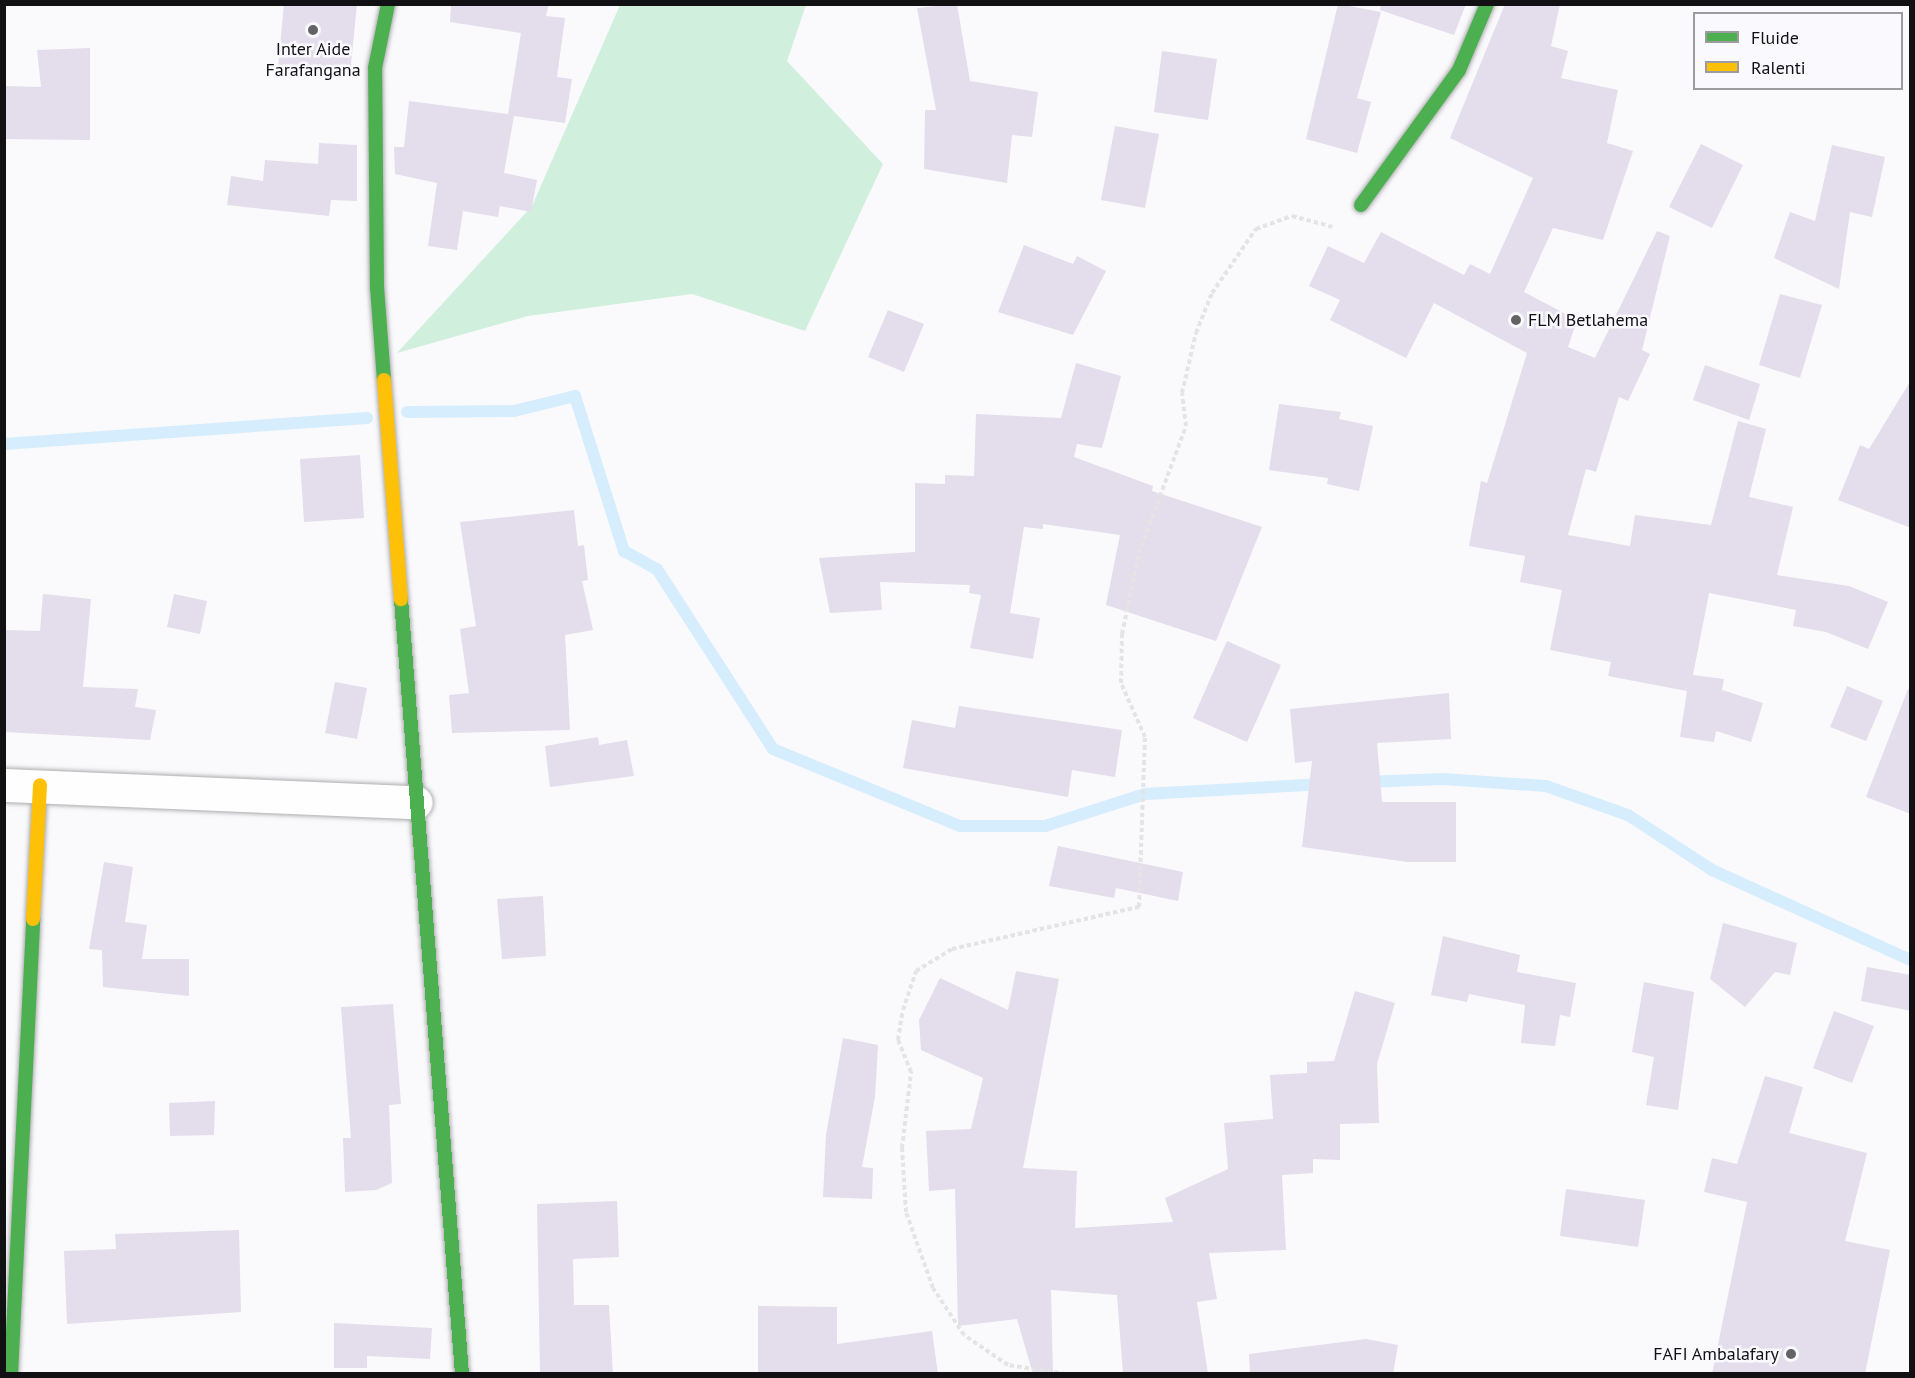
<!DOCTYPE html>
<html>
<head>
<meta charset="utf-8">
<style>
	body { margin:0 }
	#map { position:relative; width:1915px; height:1378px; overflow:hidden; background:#fafafd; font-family:"PT Sans",sans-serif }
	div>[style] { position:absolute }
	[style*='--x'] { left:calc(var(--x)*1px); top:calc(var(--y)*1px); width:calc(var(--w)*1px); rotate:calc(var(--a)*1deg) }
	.green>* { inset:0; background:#d1efdd }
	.stream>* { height:12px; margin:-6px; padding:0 6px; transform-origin:6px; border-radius:6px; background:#d5edfc }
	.building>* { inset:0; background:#e4ddec }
	.path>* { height:4px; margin-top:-2px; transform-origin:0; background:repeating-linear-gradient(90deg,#e4e4e4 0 4.5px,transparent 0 7.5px) }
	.roads { filter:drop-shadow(0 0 2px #aeaeb0) drop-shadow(0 0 2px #aeaeb0) }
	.street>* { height:33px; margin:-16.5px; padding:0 16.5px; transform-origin:16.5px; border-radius:16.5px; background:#fefeff }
	.fast>* { height:14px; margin:-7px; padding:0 7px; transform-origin:7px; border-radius:7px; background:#4caf50 }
	.slow>* { height:14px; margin:-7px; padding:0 7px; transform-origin:7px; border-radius:7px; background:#ffc107 }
	.dots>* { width:16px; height:16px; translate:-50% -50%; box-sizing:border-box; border:3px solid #f9f9fe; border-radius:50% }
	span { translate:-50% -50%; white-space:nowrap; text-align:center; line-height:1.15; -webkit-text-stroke:5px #f9f9fe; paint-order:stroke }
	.poi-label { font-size:18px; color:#111114 }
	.left { translate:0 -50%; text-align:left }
	.right { translate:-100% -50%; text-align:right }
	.frame { position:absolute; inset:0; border:6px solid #111114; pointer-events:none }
	.legend { position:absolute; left:1693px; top:12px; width:210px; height:78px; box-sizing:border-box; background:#f9f9fe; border:2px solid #9c9ca0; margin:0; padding:8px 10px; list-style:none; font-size:18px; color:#111114 }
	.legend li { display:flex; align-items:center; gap:12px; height:30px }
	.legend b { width:30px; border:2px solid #9c9ca0 }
</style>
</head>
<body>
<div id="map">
	<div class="green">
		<i style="clip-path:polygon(620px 5px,806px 5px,787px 61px,883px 164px,805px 331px,692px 294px,528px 316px,397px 353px,532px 206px)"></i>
	</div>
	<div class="stream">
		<i style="--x:407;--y:412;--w:107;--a:-0.5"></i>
		<i style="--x:514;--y:411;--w:63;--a:-13.8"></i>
		<i style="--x:575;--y:396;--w:163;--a:72.5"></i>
		<i style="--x:624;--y:551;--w:38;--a:29"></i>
		<i style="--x:657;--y:569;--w:214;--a:57.2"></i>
		<i style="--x:773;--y:749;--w:202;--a:22.4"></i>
		<i style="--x:960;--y:826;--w:85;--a:0"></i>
		<i style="--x:1045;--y:826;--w:105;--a:-17.7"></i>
		<i style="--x:1145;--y:794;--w:179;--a:-3.2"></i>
		<i style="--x:4;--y:444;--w:364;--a:-4.1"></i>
		<i style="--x:1365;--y:782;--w:78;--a:-2.2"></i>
		<i style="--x:1443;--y:779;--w:103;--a:3.9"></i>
		<i style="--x:1546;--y:786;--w:87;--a:19.5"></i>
		<i style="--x:1628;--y:815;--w:100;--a:33.2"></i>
		<i style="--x:1712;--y:870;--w:217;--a:24.4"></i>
	</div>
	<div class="building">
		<i style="clip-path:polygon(284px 4px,357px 4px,350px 74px,278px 67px)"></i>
		<i style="clip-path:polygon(451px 4px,549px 4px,546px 16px,565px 18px,557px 77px,572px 79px,565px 123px,514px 116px,504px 173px,537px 180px,531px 212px,500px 206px,498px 217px,463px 211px,457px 250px,428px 246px,437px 183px,395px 174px,394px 147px,404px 147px,409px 101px,508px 114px,521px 33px,450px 22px)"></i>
		<i style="clip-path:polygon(957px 4px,970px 81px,1038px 92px,1032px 137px,1012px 135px,1007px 183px,924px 169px,925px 110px,936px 110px,917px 8px)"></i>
		<i style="clip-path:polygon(1338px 4px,1381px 12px,1357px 98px,1371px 102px,1357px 153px,1306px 139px)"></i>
		<i style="clip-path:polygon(1381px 4px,1466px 4px,1454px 35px,1380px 10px)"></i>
		<i style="clip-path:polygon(1505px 4px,1560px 4px,1551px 46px,1568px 51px,1561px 78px,1618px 90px,1607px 143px,1633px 151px,1603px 240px,1553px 228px,1524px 292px,1577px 320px,1568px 347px,1595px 358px,1657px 231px,1670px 236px,1642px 350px,1650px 354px,1628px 401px,1619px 397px,1596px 472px,1586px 469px,1568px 535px,1630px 546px,1635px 515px,1711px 525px,1738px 421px,1766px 429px,1749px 497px,1793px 507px,1777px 575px,1849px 586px,1888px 602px,1868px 649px,1826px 632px,1793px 626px,1796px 610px,1709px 593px,1693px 675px,1724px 679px,1722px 690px,1763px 703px,1751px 742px,1716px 731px,1714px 742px,1680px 737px,1687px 691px,1608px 676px,1611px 662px,1550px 650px,1562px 590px,1520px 582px,1525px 556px,1469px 546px,1481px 481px,1487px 483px,1527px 353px,1434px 303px,1406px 358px,1330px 320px,1340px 300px,1309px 286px,1328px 246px,1364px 263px,1381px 232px,1464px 275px,1470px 264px,1490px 274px,1533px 178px,1450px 138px)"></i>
		<i style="clip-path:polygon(90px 48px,90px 140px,4px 139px,4px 86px,41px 87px,37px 50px)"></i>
		<i style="clip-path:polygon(1162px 51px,1217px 59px,1208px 120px,1154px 112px)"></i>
		<i style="clip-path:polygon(1115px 126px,1159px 134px,1145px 208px,1101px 200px)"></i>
		<i style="clip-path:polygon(319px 143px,357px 145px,357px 201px,331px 200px,329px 216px,227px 205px,231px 176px,263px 181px,265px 160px,318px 164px)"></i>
		<i style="clip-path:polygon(1701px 144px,1743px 165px,1712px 228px,1669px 207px)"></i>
		<i style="clip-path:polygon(1832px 145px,1885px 157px,1872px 217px,1850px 212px,1839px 289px,1774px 258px,1790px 212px,1815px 221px)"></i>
		<i style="clip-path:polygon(1024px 245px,1073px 264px,1077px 256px,1106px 271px,1073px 335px,998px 312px)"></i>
		<i style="clip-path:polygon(1780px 294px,1822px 305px,1800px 378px,1759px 365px)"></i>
		<i style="clip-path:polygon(888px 310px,924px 324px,904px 372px,868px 357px)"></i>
		<i style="clip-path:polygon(1076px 363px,1121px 376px,1102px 448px,1077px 444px,1074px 457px,1153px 486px,1152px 491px,1262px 527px,1216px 641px,1106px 605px,1120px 535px,1043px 524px,1043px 529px,1024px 527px,1010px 613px,1040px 618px,1033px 659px,970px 648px,981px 595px,969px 593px,970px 585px,880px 582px,882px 610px,830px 613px,819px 558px,915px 552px,915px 483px,945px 484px,945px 475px,974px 476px,976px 414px,1061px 418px)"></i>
		<i style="clip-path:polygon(1705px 365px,1760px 384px,1749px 420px,1693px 400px)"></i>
		<i style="clip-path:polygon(1911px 380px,1911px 528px,1838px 500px,1860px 445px,1869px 449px)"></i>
		<i style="clip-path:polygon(1279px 404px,1341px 412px,1339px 419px,1373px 426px,1359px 491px,1327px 484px,1328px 478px,1269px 470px)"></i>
		<i style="clip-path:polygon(360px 455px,364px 518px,304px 522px,300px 459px)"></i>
		<i style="clip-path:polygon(574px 510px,578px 546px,584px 545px,588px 580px,582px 581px,593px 630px,565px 635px,570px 730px,452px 733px,449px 695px,469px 693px,460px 629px,476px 626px,460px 522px)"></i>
		<i style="clip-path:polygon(43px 594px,91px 599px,83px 687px,138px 689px,135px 707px,156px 710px,150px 740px,4px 732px,6px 630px,40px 631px)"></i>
		<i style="clip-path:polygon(174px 594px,207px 601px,200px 634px,167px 627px)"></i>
		<i style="clip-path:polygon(1227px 641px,1281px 665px,1247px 742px,1193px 718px)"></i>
		<i style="clip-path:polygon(335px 682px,367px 688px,357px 739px,325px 733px)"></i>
		<i style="clip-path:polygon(1847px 686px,1883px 701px,1866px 741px,1830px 727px)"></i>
		<i style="clip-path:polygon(1908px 689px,1911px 689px,1911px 814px,1866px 797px)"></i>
		<i style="clip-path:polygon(1449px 693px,1451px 739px,1377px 743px,1382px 802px,1456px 802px,1456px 862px,1407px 862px,1302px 847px,1312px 761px,1295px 763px,1290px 709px)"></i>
		<i style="clip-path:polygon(959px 706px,1122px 730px,1115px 777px,1072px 770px,1068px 797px,903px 768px,912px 720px,955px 728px)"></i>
		<i style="clip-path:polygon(598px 737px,599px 745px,627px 740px,634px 776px,550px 787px,545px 746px)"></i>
		<i style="clip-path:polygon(1058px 846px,1183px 872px,1178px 901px,1116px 888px,1114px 898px,1049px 886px)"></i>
		<i style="clip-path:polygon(104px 862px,133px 867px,125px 922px,147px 925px,142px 959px,189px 959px,189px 996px,103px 987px,102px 950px,89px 949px)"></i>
		<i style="clip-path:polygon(543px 896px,546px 956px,502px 959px,497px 899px)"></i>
		<i style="clip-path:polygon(1723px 923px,1797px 943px,1790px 975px,1775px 972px,1745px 1007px,1710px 979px)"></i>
		<i style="clip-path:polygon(1443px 936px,1520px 955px,1517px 972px,1576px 983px,1570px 1017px,1560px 1015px,1555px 1046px,1521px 1043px,1525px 1005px,1469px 994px,1467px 1002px,1431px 995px)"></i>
		<i style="clip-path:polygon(1867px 967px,1911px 975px,1911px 1011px,1861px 1001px)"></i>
		<i style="clip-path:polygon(1016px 971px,1059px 979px,1023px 1168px,1077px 1171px,1075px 1228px,1173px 1222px,1165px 1198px,1228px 1169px,1224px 1123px,1273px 1119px,1270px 1075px,1307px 1073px,1307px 1062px,1334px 1061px,1355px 991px,1395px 1003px,1377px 1064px,1379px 1123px,1340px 1124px,1340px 1160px,1313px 1159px,1313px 1173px,1282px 1175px,1286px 1250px,1209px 1253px,1217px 1299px,1197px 1302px,1208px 1374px,1123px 1374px,1117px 1295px,1051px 1290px,1053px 1374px,1033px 1374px,1017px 1319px,958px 1326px,955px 1189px,929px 1191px,926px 1131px,971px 1129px,983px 1078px,921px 1050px,919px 1020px,940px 978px,1008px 1010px)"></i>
		<i style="clip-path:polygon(1644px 982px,1694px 992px,1678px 1110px,1646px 1105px,1654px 1057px,1632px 1052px)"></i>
		<i style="clip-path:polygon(393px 1004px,401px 1104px,389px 1105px,392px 1183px,376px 1190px,345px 1192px,343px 1138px,351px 1138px,341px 1007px)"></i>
		<i style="clip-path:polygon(1834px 1011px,1874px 1026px,1852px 1083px,1813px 1068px)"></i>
		<i style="clip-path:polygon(843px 1038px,878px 1045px,875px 1097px,862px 1167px,873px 1168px,872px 1199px,823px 1197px,826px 1135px)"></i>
		<i style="clip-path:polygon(1765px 1076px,1803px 1087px,1789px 1133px,1867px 1153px,1845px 1241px,1890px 1250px,1865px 1374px,1712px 1374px,1747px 1202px,1704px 1192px,1712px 1158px,1737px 1164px)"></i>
		<i style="clip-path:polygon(215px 1101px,214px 1135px,170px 1136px,169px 1103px)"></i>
		<i style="clip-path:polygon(1566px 1189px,1645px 1200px,1638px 1247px,1560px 1236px)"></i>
		<i style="clip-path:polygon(617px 1201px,619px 1257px,573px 1259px,574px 1305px,609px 1305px,613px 1374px,540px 1374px,537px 1204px)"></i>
		<i style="clip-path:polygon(239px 1230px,241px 1312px,67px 1324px,64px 1251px,116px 1249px,115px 1234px)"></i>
		<i style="clip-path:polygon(758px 1306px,837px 1307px,837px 1344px,932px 1331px,938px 1374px,758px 1374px)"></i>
		<i style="clip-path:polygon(334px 1323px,432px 1328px,430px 1359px,367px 1356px,367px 1368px,334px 1368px)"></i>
		<i style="clip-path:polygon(1366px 1339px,1398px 1345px,1393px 1374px,1250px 1374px,1249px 1354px)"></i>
	</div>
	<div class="path">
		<i style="--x:1066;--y:1374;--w:59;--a:-171.2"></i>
		<i style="--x:1008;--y:1365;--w:53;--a:-145.7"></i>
		<i style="--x:964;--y:1335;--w:56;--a:-123.4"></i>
		<i style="--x:933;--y:1288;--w:81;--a:-109.6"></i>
		<i style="--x:906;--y:1212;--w:64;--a:-93.6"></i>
		<i style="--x:902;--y:1148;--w:77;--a:-83.2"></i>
		<i style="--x:911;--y:1072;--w:35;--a:-112"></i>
		<i style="--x:898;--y:1040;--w:30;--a:-81"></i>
		<i style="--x:903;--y:1010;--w:41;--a:-71.6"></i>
		<i style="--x:916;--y:971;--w:42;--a:-31.4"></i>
		<i style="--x:952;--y:949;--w:192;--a:-12.7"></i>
		<i style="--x:1139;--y:907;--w:170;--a:-88"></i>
		<i style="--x:1145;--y:737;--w:59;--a:-114"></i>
		<i style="--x:1121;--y:683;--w:49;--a:-88.8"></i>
		<i style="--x:1122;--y:634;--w:83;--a:-78.1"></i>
		<i style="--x:1139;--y:553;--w:135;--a:-69.7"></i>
		<i style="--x:1186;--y:426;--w:33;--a:-97"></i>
		<i style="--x:1182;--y:393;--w:62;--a:-76.9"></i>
		<i style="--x:1196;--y:333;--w:43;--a:-68.2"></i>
		<i style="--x:1212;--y:293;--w:78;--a:-55.5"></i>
		<i style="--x:1256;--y:229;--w:38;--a:-20"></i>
		<i style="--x:1292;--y:216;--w:42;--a:15"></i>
	</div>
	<div class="roads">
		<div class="street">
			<i style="--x:4;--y:785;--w:412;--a:2.4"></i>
		</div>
		<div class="fast">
			<i style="--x:1361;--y:205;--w:167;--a:-54"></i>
			<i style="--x:1459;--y:70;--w:72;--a:-67"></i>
			<i style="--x:384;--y:380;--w:93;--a:-94.3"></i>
			<i style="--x:377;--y:287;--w:219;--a:-90.5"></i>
			<i style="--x:375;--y:68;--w:65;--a:-78.5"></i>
			<i style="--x:401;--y:599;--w:777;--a:85.5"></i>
			<i style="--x:11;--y:1374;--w:456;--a:-87.2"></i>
		</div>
		<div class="slow">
			<i style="--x:384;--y:380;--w:220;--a:85.6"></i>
			<i style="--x:33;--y:919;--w:134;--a:-87"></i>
		</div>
	</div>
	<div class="dots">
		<i style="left:313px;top:30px;background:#636366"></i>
		<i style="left:1516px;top:320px;background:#636366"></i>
		<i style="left:1791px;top:1354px;background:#636366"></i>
	</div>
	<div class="poi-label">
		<span style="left:313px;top:60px">Inter Aide<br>Farafangana</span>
		<span class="left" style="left:1528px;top:320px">FLM Betlahema</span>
		<span class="right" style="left:1779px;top:1354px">FAFI Ambalafary</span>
	</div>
	<div class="frame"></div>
	<ul class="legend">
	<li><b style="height:8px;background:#4caf50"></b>Fluide</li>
	<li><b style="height:8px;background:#ffc107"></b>Ralenti</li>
	</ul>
</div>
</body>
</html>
